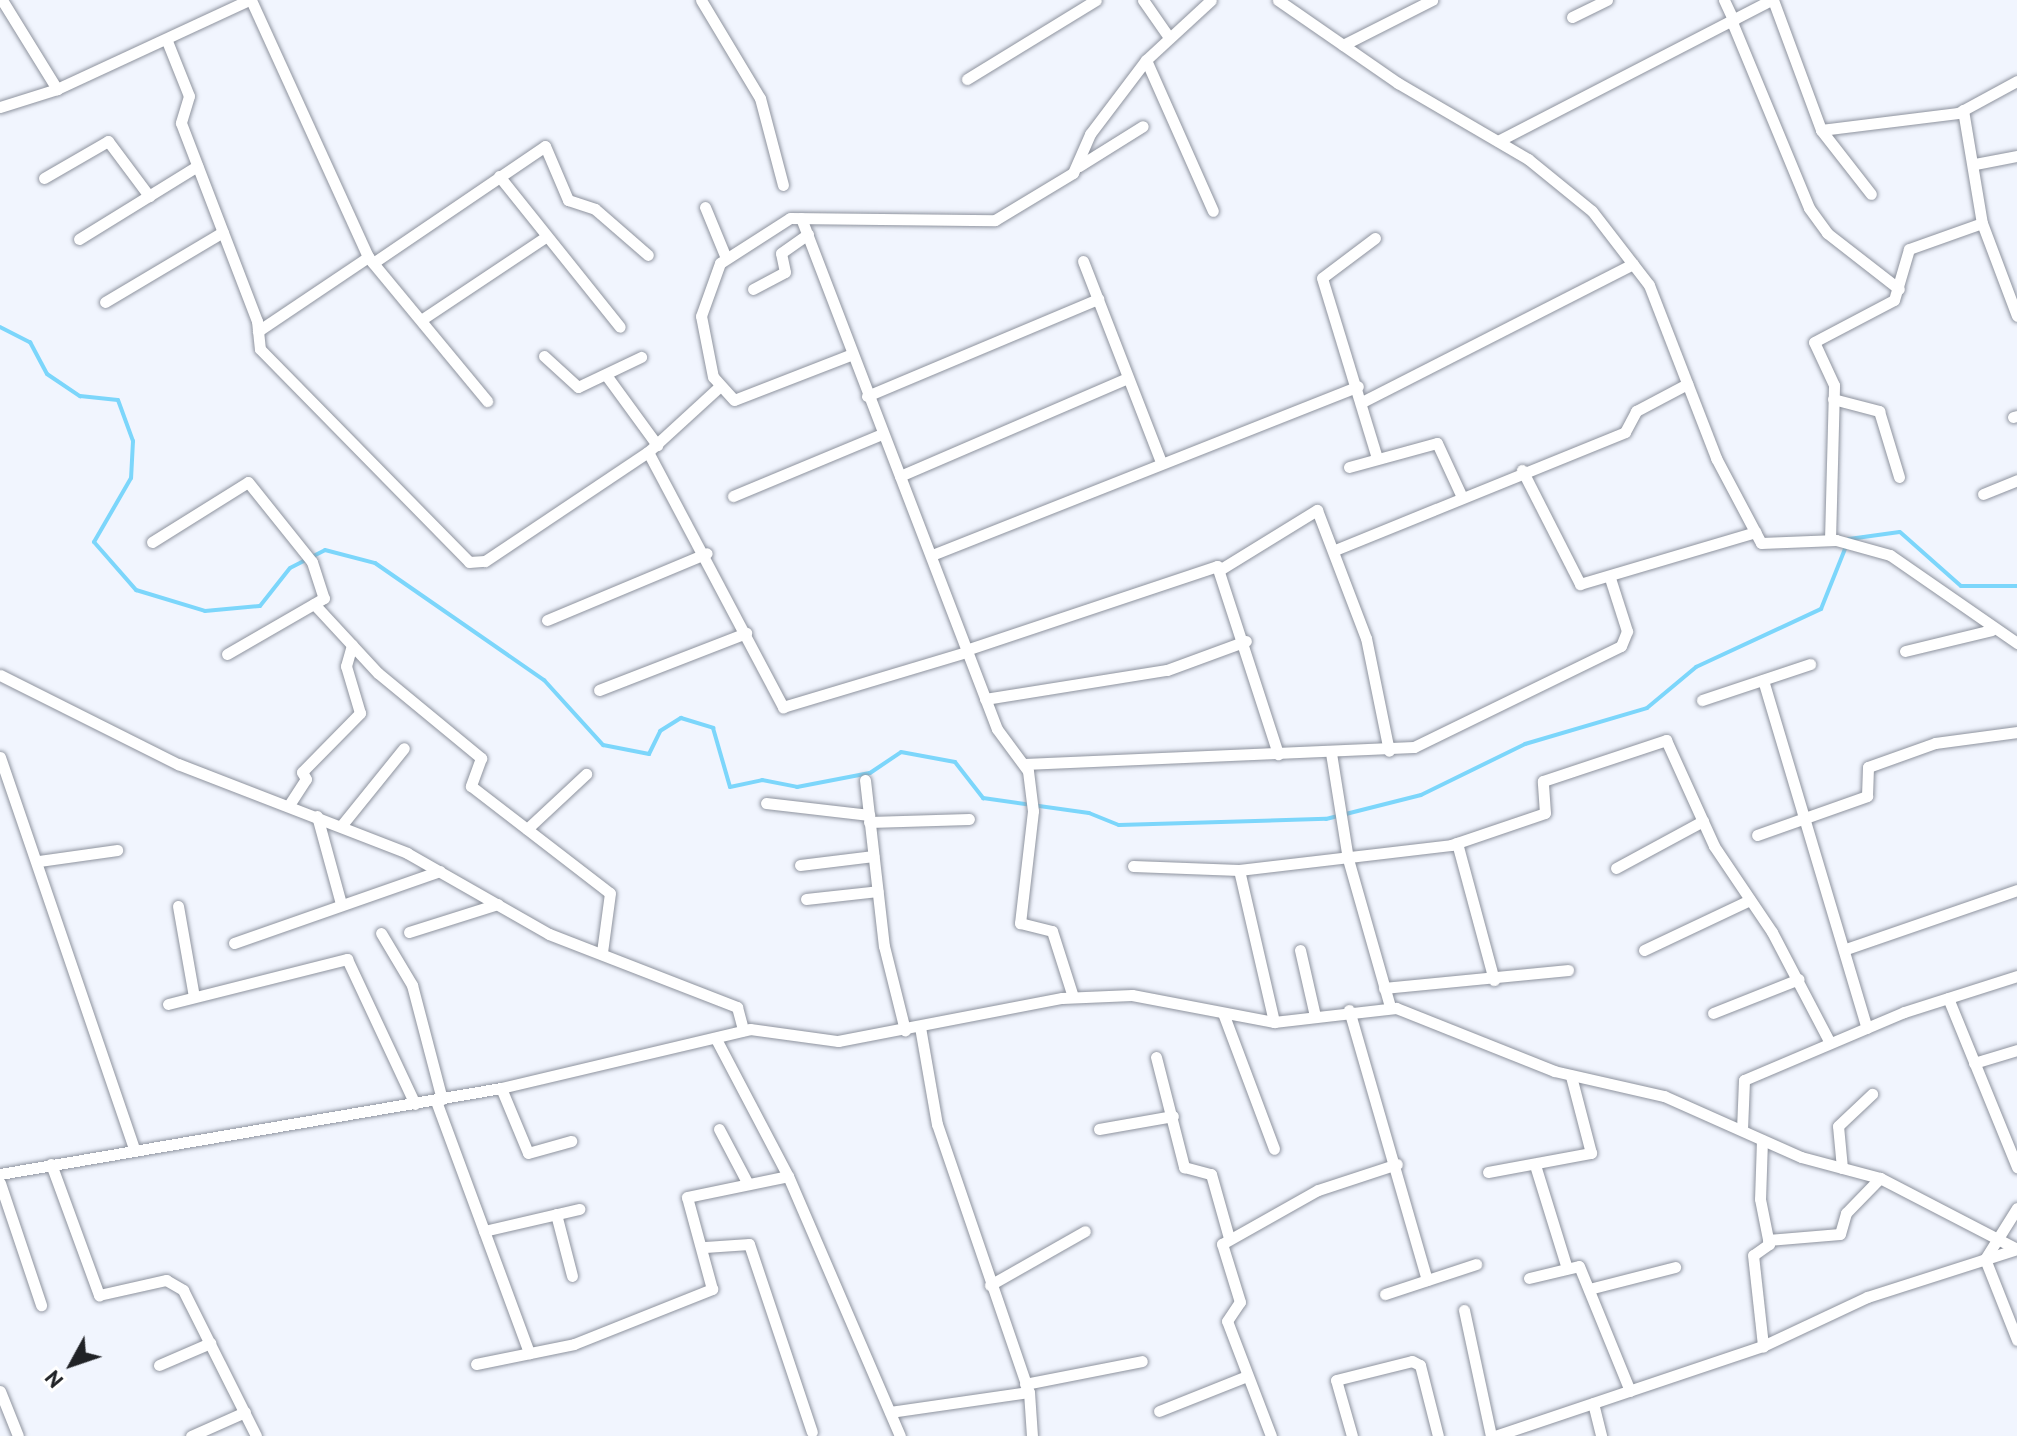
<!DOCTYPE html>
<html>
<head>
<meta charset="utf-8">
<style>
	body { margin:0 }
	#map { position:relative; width:2017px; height:1436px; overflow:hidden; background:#f1f5fe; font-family:"PT Sans",sans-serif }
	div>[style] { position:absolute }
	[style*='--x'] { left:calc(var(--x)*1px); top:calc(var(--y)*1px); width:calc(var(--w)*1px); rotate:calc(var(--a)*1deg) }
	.stream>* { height:4px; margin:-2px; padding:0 2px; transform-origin:2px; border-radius:2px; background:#7cd6fb }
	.roads { filter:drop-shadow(0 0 2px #8e939e) drop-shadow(0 0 2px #8e939e) }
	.street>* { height:11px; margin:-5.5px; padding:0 5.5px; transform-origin:5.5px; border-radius:5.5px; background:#fff }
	span { translate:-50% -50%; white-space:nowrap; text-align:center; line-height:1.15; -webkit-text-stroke:7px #fff; paint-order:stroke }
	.north { position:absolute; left:32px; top:1324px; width:80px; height:80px; -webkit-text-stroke:6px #fff; paint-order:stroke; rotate:230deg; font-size:22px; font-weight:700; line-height:32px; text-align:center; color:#202226 }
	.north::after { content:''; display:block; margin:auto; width:28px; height:36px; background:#202226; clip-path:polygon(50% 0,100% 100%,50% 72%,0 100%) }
</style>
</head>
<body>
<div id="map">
	<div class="stream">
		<i style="--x:0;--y:327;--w:34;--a:27"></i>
		<i style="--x:30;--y:342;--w:36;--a:62"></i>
		<i style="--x:47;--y:374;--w:40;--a:34"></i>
		<i style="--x:80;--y:396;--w:38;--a:6"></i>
		<i style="--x:118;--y:400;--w:44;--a:69.9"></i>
		<i style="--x:133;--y:441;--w:37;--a:93"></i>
		<i style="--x:131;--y:478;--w:74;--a:120"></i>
		<i style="--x:94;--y:542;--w:64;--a:48.8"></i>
		<i style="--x:136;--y:590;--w:72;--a:16.9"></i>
		<i style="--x:205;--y:611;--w:55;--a:-5.2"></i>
		<i style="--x:260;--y:606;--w:48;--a:-51.7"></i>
		<i style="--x:290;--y:568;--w:39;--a:-27"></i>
		<i style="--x:325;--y:550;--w:52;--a:14.6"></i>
		<i style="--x:375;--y:563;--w:206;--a:34.7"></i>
		<i style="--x:544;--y:680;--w:88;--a:47.8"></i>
		<i style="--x:603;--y:745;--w:47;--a:11.1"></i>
		<i style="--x:649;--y:754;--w:25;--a:-64"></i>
		<i style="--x:660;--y:731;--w:25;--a:-32"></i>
		<i style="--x:681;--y:718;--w:34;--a:17"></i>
		<i style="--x:713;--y:728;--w:61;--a:73.9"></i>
		<i style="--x:730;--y:787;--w:33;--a:-12"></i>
		<i style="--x:762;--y:780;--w:36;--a:11"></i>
		<i style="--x:797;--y:787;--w:74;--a:-10.9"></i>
		<i style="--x:870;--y:773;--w:37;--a:-34"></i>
		<i style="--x:901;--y:752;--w:55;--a:10.5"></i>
		<i style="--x:955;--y:762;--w:46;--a:52.1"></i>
		<i style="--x:983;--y:798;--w:107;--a:8.1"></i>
		<i style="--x:1089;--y:813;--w:32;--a:22"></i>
		<i style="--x:1119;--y:825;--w:207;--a:-1.7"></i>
		<i style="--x:1326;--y:819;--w:98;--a:-14.2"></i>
		<i style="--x:1421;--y:795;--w:116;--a:-26.1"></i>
		<i style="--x:1525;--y:744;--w:127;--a:-16.4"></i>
		<i style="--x:1647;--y:708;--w:64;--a:-39.9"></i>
		<i style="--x:1696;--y:667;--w:138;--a:-24.9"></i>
		<i style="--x:1821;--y:609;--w:75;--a:-68.2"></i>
		<i style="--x:1849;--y:539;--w:51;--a:-7.8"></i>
		<i style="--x:1900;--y:532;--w:81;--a:41.5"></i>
		<i style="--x:1961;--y:586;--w:56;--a:0"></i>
	</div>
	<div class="roads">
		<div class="street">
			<i style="--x:2;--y:0;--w:105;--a:58.3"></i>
			<i style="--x:251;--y:0;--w:282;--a:65.5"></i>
			<i style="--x:368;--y:257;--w:187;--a:50.4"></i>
			<i style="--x:701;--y:0;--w:114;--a:59"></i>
			<i style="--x:760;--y:98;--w:90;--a:75.2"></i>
			<i style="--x:1143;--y:0;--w:44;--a:55.2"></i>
			<i style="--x:1278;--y:0;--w:146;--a:34.7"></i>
			<i style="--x:1398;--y:83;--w:151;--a:30.3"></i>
			<i style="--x:1528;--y:159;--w:82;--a:39.1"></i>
			<i style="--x:1592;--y:211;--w:93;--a:52.4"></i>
			<i style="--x:1649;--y:285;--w:186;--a:68.8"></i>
			<i style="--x:1716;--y:458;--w:96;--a:62.1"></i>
			<i style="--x:1761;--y:543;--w:75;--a:-2.3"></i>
			<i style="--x:1836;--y:540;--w:56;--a:15.5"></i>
			<i style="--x:1890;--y:555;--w:155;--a:34.7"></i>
			<i style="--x:1724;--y:0;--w:23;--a:65"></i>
			<i style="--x:1773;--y:0;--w:139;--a:69.7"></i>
			<i style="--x:1821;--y:130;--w:81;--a:52"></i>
			<i style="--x:1572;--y:17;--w:39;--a:-26"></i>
			<i style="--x:1732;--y:22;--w:201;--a:67.5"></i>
			<i style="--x:1809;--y:208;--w:31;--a:54"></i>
			<i style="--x:1827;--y:233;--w:91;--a:37.9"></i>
			<i style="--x:167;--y:41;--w:59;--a:68.2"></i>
			<i style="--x:189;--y:96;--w:28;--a:107"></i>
			<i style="--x:181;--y:123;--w:212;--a:69"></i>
			<i style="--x:257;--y:321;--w:28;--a:84"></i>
			<i style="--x:260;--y:349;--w:298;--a:45.5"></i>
			<i style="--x:469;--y:562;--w:16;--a:-4"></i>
			<i style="--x:485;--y:561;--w:196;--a:-33.8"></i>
			<i style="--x:648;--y:452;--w:98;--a:-42.5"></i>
			<i style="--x:1343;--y:45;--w:100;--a:-26.8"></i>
			<i style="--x:1146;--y:60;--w:165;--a:66.1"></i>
			<i style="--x:967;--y:79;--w:151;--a:-31.5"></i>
			<i style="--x:0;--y:107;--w:60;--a:-17.5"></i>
			<i style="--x:57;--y:89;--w:212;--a:-24.9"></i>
			<i style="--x:1963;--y:110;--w:115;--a:80.5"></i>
			<i style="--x:1982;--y:223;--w:99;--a:69.4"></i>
			<i style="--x:1821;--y:130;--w:138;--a:-7.1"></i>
			<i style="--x:1958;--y:113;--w:67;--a:-28.5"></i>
			<i style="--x:1498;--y:141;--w:307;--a:-27.3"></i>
			<i style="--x:1975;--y:164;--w:43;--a:-10.8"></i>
			<i style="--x:1079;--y:166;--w:75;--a:-32"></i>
			<i style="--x:499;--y:176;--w:193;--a:51.3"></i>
			<i style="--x:44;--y:178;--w:74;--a:-30"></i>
			<i style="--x:108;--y:141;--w:69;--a:53.3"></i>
			<i style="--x:705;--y:207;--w:55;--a:67.6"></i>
			<i style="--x:801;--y:218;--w:547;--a:69.02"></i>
			<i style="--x:997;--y:729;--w:52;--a:53.6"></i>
			<i style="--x:1028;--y:771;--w:40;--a:82.9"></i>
			<i style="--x:1033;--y:811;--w:113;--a:96.6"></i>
			<i style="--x:1020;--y:923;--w:33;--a:14"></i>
			<i style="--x:1052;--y:931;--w:69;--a:72.3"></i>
			<i style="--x:1375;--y:238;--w:66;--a:143"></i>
			<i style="--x:1322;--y:278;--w:188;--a:73"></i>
			<i style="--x:79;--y:239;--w:139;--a:-31.7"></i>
			<i style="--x:1083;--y:261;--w:213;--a:68.8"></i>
			<i style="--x:373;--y:263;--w:208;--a:-34.2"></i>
			<i style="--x:545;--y:146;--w:59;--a:66.9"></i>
			<i style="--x:568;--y:200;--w:28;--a:18"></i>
			<i style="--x:595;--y:209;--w:70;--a:41"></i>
			<i style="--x:753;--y:289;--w:36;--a:-28"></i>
			<i style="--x:785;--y:272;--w:19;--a:-102"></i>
			<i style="--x:781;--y:253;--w:33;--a:-35"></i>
			<i style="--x:105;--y:302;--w:137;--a:-30.7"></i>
			<i style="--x:421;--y:320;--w:151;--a:-33.7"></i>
			<i style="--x:258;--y:331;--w:133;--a:-33.9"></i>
			<i style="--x:850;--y:355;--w:124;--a:158.8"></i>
			<i style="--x:734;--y:400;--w:31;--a:-132"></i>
			<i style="--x:713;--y:377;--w:62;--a:-101.1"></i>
			<i style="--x:701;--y:316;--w:56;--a:-70.3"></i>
			<i style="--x:720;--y:263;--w:83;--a:-32.7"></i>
			<i style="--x:790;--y:218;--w:205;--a:0.6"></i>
			<i style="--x:995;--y:220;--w:91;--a:-31.1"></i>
			<i style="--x:1073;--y:173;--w:43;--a:-66.4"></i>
			<i style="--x:1090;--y:134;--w:93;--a:-52.9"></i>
			<i style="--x:1146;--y:60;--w:88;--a:-42.7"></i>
			<i style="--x:544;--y:356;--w:46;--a:42.4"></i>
			<i style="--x:578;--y:387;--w:70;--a:-25.5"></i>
			<i style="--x:606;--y:375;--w:87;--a:53.9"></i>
			<i style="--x:867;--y:396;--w:251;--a:-22.8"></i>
			<i style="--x:1833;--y:399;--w:48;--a:14.6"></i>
			<i style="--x:1879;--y:411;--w:69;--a:73.1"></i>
			<i style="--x:1362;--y:402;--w:304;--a:-27"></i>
			<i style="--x:2013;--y:417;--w:4;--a:-14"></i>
			<i style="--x:648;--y:452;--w:289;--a:62.1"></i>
			<i style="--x:783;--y:707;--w:191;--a:-16.7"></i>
			<i style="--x:1349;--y:467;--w:91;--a:-15.3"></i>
			<i style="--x:1437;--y:443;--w:57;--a:65.2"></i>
			<i style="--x:1522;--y:470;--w:128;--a:63"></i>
			<i style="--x:1580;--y:584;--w:183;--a:-16.5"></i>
			<i style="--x:900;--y:476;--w:248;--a:-23.3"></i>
			<i style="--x:1983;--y:494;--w:37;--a:-22"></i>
			<i style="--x:733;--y:496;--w:161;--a:-22.6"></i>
			<i style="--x:1830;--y:540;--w:155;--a:-88.5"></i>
			<i style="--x:1834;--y:385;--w:47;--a:-114.9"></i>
			<i style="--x:1814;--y:342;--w:90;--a:-27.7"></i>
			<i style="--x:1894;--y:300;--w:53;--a:-73.6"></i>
			<i style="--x:1909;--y:249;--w:77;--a:-19.6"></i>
			<i style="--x:152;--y:542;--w:113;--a:-32"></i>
			<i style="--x:248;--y:482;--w:102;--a:51.3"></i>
			<i style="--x:312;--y:562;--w:38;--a:72"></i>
			<i style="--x:324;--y:598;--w:112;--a:150"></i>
			<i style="--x:1335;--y:550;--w:313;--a:-22.1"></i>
			<i style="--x:1625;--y:432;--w:24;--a:-62"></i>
			<i style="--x:1636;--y:411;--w:58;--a:-27.9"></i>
			<i style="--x:932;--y:555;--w:458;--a:-21.6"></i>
			<i style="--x:1221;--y:569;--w:113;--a:-31.6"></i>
			<i style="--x:1317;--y:510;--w:137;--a:69.1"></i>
			<i style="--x:1366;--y:638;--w:115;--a:78.5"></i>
			<i style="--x:314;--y:604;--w:94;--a:47.2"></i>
			<i style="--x:378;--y:673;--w:134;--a:39.5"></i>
			<i style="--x:481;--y:758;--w:30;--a:110"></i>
			<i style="--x:471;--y:786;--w:175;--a:37.6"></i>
			<i style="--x:610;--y:893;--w:60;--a:97.7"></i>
			<i style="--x:547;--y:620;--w:173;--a:-22.7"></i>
			<i style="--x:966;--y:650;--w:265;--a:-18.5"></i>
			<i style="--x:1217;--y:566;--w:198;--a:72"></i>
			<i style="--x:1905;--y:651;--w:89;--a:-13.6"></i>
			<i style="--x:0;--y:675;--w:199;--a:26.6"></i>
			<i style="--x:178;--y:764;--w:246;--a:21.2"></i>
			<i style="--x:407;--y:853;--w:163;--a:29.7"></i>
			<i style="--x:549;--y:934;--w:202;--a:21.2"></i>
			<i style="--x:737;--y:1007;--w:24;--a:75"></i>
			<i style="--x:1763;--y:680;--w:363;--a:73.4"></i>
			<i style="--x:599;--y:690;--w:158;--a:-21.2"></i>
			<i style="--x:985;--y:699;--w:184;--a:-9.1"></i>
			<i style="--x:1167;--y:670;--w:84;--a:-20.2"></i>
			<i style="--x:1702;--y:700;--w:114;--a:-18.4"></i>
			<i style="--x:1331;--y:753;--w:107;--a:80.9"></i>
			<i style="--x:1348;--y:859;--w:153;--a:74.1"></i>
			<i style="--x:0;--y:757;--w:414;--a:71.1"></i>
			<i style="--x:1024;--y:764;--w:390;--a:-2.5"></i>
			<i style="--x:1414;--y:747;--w:230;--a:-26"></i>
			<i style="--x:1621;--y:646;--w:16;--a:-68"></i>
			<i style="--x:1627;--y:631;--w:56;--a:-107.8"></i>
			<i style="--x:865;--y:780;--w:167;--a:83.5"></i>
			<i style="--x:884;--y:946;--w:87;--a:76"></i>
			<i style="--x:766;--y:803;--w:104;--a:6.6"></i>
			<i style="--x:289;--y:805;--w:31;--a:-57"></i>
			<i style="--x:306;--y:779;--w:8;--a:-120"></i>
			<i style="--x:302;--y:772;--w:83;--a:-45.5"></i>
			<i style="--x:360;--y:713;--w:49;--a:-106.6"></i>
			<i style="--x:346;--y:666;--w:22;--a:-74"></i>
			<i style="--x:317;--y:816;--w:91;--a:74.7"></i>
			<i style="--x:869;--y:822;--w:100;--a:-1.7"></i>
			<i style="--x:341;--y:826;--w:100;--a:-51.1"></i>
			<i style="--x:527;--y:829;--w:81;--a:-43"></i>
			<i style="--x:1757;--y:835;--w:117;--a:-19.5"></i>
			<i style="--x:1867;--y:796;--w:29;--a:-88"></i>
			<i style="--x:1868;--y:767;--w:71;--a:-19.7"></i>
			<i style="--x:1935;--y:743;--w:83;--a:-7.6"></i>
			<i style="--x:1457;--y:843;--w:142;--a:74.9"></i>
			<i style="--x:39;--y:861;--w:79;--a:-8"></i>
			<i style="--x:800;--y:865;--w:74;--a:-7"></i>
			<i style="--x:1133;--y:866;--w:106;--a:2.2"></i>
			<i style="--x:1239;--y:870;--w:213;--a:-6.7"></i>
			<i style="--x:1451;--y:845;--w:99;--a:-18.8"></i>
			<i style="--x:1545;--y:813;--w:32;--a:-94"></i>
			<i style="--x:1543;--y:781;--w:130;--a:-18.4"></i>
			<i style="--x:1666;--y:740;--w:116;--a:65.6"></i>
			<i style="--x:1714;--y:846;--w:104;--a:56"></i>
			<i style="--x:1772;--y:932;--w:125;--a:62.4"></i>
			<i style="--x:1616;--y:868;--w:99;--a:-28.4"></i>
			<i style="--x:1239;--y:870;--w:156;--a:77"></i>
			<i style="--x:806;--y:899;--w:72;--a:-6.3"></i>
			<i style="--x:178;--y:906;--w:92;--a:80"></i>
			<i style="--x:409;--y:932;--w:93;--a:-17.5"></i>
			<i style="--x:381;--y:933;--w:61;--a:59.2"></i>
			<i style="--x:412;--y:985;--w:118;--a:75.3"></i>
			<i style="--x:234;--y:943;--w:218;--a:-19.3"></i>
			<i style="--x:1846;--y:949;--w:181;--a:-19"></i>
			<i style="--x:1300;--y:950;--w:68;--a:77.2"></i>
			<i style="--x:1644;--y:950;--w:117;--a:-25.3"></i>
			<i style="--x:1384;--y:988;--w:185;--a:-5.6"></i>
			<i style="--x:1948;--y:998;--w:183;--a:67.8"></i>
			<i style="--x:168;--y:1004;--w:185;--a:-14.1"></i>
			<i style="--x:347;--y:959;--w:160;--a:64.9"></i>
			<i style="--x:1349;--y:1010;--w:281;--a:73.9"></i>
			<i style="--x:1223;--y:1013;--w:145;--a:69.4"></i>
			<i style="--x:1713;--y:1013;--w:92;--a:-21.6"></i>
			<i style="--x:920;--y:1027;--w:98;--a:80.1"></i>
			<i style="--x:937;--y:1124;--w:283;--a:71.1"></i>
			<i style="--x:1029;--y:1392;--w:44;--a:86.1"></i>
			<i style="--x:716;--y:1039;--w:155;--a:62.3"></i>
			<i style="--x:788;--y:1176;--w:283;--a:66.7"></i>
			<i style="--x:1156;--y:1057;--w:114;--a:75.7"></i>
			<i style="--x:1184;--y:1167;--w:28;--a:15"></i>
			<i style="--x:1211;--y:1174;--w:66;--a:74.3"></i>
			<i style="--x:1974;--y:1063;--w:45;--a:-16.8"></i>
			<i style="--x:501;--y:1088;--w:70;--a:67.4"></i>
			<i style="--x:528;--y:1153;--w:45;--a:-15.6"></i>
			<i style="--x:436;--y:1101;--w:269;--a:69.7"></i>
			<i style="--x:719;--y:1129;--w:62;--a:62.2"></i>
			<i style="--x:1099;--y:1129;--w:75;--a:-10"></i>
			<i style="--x:1742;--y:1130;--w:50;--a:-87.7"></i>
			<i style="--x:1744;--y:1080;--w:174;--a:-23"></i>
			<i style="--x:1904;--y:1012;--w:119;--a:-17.7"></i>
			<i style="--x:1762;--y:1140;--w:59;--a:91.9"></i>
			<i style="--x:1760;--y:1199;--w:46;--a:78.7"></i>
			<i style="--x:1769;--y:1244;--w:19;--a:145"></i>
			<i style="--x:1753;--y:1255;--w:92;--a:83.7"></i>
			<i style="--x:51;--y:1164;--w:140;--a:69.9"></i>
			<i style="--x:99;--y:1295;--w:69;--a:-12.6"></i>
			<i style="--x:166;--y:1280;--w:20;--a:30"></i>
			<i style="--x:183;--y:1290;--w:163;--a:63.4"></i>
			<i style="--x:1535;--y:1165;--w:105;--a:72.8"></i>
			<i style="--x:1842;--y:1168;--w:42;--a:-95.4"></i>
			<i style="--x:1838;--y:1126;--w:47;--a:-43.3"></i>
			<i style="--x:1488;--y:1172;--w:105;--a:-10.5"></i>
			<i style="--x:1591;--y:1153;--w:80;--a:-104.6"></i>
			<i style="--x:0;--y:1174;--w:508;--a:-9.74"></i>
			<i style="--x:501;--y:1088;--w:256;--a:-13.3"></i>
			<i style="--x:750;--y:1029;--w:89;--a:7.8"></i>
			<i style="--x:838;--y:1041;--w:228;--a:-10.9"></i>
			<i style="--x:1062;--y:998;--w:70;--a:-2.5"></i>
			<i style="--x:1132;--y:995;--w:145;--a:10.8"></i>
			<i style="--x:1274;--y:1022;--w:123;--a:-6.5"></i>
			<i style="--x:1396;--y:1008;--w:170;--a:21.7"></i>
			<i style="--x:1554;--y:1071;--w:113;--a:12.8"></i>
			<i style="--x:1664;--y:1096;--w:150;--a:24"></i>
			<i style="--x:1801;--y:1157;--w:82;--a:14.9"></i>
			<i style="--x:1880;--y:1178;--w:154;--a:27.4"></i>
			<i style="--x:0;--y:1183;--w:129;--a:71.4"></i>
			<i style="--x:2017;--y:1208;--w:60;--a:122.1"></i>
			<i style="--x:1985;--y:1259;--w:87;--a:68.4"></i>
			<i style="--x:556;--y:1214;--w:64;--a:75.5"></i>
			<i style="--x:484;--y:1231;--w:98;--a:-13"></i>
			<i style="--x:1768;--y:1240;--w:72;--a:-4.8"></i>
			<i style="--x:1840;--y:1234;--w:22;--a:-74"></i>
			<i style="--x:1846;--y:1213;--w:49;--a:-45.8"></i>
			<i style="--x:705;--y:1247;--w:44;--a:-3.9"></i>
			<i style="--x:749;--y:1244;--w:198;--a:71.5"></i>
			<i style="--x:1529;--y:1278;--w:51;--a:-13.5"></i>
			<i style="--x:1579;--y:1266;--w:135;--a:67.8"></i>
			<i style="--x:990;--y:1285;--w:109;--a:-29.6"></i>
			<i style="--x:1589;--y:1289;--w:89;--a:-14.3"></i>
			<i style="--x:1385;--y:1294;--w:96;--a:-18.2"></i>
			<i style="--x:1464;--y:1310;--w:129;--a:77.9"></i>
			<i style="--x:476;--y:1364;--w:100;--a:-11.5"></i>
			<i style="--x:574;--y:1344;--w:149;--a:-21.7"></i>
			<i style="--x:712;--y:1289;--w:95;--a:-105.2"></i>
			<i style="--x:687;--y:1197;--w:103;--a:-11.7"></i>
			<i style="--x:159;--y:1365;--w:56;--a:-23.3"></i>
			<i style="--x:1025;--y:1384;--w:119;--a:-11.1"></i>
			<i style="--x:0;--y:1391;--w:48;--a:68.2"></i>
			<i style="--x:1593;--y:1403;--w:34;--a:76"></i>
			<i style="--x:1159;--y:1411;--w:95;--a:-21.7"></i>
			<i style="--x:890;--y:1412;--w:140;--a:-8.2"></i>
			<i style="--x:191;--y:1436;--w:59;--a:-24"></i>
			<i style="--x:1271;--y:1436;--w:123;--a:-110.9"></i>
			<i style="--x:1227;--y:1321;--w:23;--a:-56"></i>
			<i style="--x:1240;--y:1302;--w:61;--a:-107.2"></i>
			<i style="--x:1222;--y:1244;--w:110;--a:-29.4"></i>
			<i style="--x:1318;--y:1190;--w:83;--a:-18.2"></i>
			<i style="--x:1352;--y:1436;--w:58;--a:-105.9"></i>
			<i style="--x:1336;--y:1380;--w:78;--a:-14"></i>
			<i style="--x:1412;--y:1361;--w:9;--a:27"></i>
			<i style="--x:1420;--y:1365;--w:73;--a:75.8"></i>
			<i style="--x:1495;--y:1436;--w:283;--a:-18.6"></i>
			<i style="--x:1763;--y:1346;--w:115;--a:-25.2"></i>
			<i style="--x:1867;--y:1297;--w:157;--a:-17.7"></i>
		</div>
	</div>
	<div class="north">N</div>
</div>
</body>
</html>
